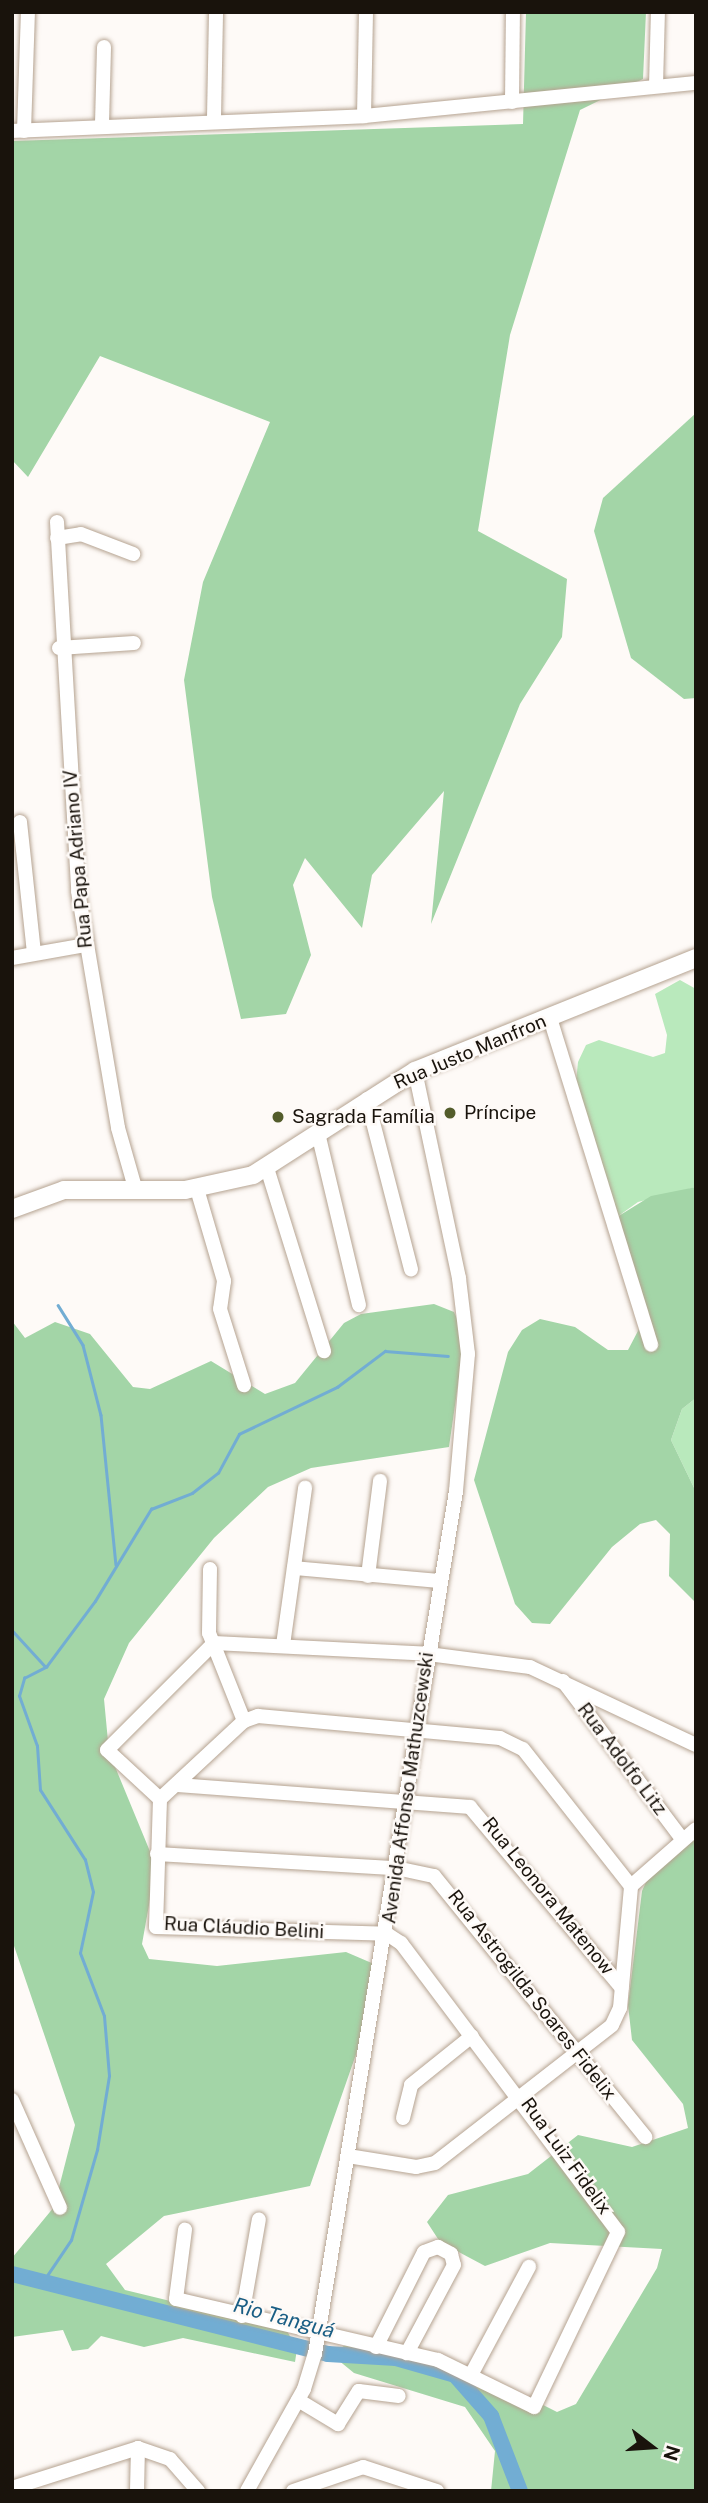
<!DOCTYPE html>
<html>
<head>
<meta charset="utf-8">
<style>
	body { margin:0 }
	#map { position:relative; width:708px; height:2503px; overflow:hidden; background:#fefaf7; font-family:"Public Sans",sans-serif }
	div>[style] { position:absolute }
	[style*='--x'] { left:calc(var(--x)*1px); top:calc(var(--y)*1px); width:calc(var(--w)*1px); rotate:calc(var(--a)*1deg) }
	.green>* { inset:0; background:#b9e9bc }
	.forest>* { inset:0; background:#a3d5a7 }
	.stream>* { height:2.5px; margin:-1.25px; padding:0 1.25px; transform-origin:1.25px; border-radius:1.25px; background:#72add3 }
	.river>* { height:16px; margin:-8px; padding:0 8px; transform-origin:8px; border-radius:8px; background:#72add3 }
	.roads { filter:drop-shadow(0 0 2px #b5a391) drop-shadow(0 0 2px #b5a391) }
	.minor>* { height:14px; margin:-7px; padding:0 7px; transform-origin:7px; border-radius:7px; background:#fff }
	.major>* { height:18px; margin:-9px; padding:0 9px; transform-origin:9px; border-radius:9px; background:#fff }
	.dots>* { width:19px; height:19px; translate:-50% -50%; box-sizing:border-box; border:4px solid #fefaf7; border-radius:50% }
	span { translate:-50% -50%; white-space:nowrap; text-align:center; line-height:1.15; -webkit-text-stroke:5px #fefaf7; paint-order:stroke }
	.street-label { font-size:19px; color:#19130c }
	.poi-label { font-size:19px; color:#19130c }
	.left { translate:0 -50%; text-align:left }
	.water-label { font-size:21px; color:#1a5e84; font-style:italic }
	.frame { position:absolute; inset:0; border:14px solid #19130c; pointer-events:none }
	.north { position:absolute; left:617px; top:2412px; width:70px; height:70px; -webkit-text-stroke:5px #fefaf7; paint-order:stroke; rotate:107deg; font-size:19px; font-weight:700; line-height:28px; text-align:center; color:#19130c }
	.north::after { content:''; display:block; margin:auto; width:24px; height:32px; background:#19130c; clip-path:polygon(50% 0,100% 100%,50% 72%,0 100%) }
</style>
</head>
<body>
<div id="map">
	<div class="green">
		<i style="clip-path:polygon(680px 980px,696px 989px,696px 1187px,638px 1202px,617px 1217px,576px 1082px,578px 1062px,586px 1045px,599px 1040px,653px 1057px,665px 1053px,667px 1035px,655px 994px)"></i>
		<i style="clip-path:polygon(696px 1398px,696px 1492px,671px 1440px,682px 1409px)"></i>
	</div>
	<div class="forest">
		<i style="clip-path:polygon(526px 12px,646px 12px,643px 79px,580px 110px,510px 335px,478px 531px,567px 579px,562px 637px,520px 704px,431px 924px,444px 791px,372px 875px,362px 928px,305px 858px,293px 885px,311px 955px,286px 1014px,241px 1019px,212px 897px,184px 680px,203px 582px,270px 422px,100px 356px,28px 477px,12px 460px,12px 141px,523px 124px)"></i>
		<i style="clip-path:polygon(696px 413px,696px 698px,684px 699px,631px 658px,594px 531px,603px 498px)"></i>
		<i style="clip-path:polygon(696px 1187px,696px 1398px,682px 1409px,671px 1440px,696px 1492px,696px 1603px,669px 1576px,670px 1534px,656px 1520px,640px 1524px,612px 1547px,550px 1624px,532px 1623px,515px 1604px,474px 1480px,508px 1352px,522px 1330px,540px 1319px,575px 1327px,608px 1350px,628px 1350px,639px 1329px,617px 1217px,651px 1196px)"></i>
		<i style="clip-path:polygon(434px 1304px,454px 1312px,465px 1336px,449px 1447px,311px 1468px,268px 1487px,214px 1538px,129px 1643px,104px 1699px,109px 1752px,156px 1866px,142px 1944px,149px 1959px,217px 1966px,346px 1952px,374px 1964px,374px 2003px,310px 2186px,164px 2216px,106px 2264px,125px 2290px,286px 2329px,297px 2349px,295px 2362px,183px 2338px,144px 2347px,101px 2336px,88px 2349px,72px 2351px,63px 2330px,12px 2337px,12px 2258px,54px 2207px,75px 2125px,12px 1940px,12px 1321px,25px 1338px,55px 1322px,90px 1334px,133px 1387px,150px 1389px,211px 1361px,265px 1394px,295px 1383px,344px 1323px,361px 1314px)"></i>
		<i style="clip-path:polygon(696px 1831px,696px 2491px,491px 2491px,495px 2451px,465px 2407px,354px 2373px,332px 2355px,345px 2345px,456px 2361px,557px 2412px,576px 2404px,657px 2268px,662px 2249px,550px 2243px,485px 2266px,440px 2242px,427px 2222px,448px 2195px,528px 2174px,578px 2135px,632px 2147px,688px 2128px,683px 2104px,632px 2040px,628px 2005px,642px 1891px,650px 1873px)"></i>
	</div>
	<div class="stream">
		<i style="--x:58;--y:1305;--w:47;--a:58"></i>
		<i style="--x:83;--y:1345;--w:72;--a:75.6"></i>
		<i style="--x:101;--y:1415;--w:150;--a:84.3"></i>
		<i style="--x:12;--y:1630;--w:49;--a:47.5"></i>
		<i style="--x:42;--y:2283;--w:52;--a:-56"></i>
		<i style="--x:71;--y:2240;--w:94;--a:-73.9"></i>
		<i style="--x:97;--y:2150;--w:75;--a:-80.8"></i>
		<i style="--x:109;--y:2076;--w:60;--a:-94.8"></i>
		<i style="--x:104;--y:2016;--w:67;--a:-110.9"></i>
		<i style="--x:80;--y:1953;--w:62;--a:-78"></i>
		<i style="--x:93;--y:1892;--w:33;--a:-104"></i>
		<i style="--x:85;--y:1860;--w:83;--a:-122.7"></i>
		<i style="--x:40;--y:1790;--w:44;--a:-93.9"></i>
		<i style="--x:37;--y:1746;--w:53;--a:-109.8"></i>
		<i style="--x:19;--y:1696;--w:19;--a:-74"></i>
		<i style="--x:24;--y:1678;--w:25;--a:-27"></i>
		<i style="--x:46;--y:1667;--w:82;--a:-53.4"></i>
		<i style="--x:95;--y:1601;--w:108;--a:-58.7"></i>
		<i style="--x:151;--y:1509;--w:44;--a:-21.3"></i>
		<i style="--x:192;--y:1493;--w:33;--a:-38"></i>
		<i style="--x:218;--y:1473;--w:44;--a:-61.7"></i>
		<i style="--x:239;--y:1434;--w:109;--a:-25.6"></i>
		<i style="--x:337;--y:1387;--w:60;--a:-36.9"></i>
		<i style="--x:385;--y:1351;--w:63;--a:4.5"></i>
	</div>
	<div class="river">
		<i style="--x:12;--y:2274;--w:326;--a:14.2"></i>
		<i style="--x:328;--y:2354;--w:68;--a:3.4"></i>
		<i style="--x:396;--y:2358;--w:61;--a:16.1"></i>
		<i style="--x:455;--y:2375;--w:55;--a:48.7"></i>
		<i style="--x:491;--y:2416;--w:80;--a:68.9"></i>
	</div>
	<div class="roads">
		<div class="minor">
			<i style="--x:656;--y:86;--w:74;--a:-88.5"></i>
			<i style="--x:512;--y:102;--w:90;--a:-89.4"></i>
			<i style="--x:364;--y:116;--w:104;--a:-88.9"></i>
			<i style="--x:214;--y:118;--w:106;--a:-88.9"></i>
			<i style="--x:102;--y:124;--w:77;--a:-88.5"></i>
			<i style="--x:12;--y:131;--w:352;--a:-2.4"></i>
			<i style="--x:364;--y:116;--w:334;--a:-5.7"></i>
			<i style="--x:24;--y:131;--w:119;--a:-88.1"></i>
			<i style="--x:57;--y:522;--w:370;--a:86.7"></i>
			<i style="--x:78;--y:891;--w:240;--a:80.4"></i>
			<i style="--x:118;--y:1128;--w:66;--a:74.1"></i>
			<i style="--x:57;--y:538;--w:24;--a:-9"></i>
			<i style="--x:81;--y:534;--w:56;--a:21"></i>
			<i style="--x:59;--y:648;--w:75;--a:-3.8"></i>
			<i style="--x:20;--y:822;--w:132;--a:83.9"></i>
			<i style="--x:12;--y:958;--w:74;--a:-10.1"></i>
			<i style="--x:550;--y:1018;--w:342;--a:72.8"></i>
			<i style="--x:367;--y:1099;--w:176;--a:75.5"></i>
			<i style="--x:318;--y:1133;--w:177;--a:76.6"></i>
			<i style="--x:267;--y:1168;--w:192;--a:72.7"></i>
			<i style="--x:197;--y:1189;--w:96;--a:73.6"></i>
			<i style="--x:224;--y:1281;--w:28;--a:98"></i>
			<i style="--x:220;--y:1309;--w:80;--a:72.5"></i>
			<i style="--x:294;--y:1568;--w:147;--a:5.1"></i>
			<i style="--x:210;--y:1569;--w:64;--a:90.9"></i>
			<i style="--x:209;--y:1633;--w:95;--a:68.3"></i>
			<i style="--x:368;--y:1576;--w:96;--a:-82.8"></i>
			<i style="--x:214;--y:1643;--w:214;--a:2.9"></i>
			<i style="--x:428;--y:1654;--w:103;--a:7.3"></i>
			<i style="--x:530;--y:1667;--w:183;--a:25.2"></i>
			<i style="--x:283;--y:1645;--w:159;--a:-82"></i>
			<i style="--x:563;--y:1681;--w:198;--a:53"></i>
			<i style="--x:178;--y:1785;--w:293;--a:4.3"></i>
			<i style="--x:470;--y:1807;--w:236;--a:50"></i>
			<i style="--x:160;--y:1799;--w:128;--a:91.8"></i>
			<i style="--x:156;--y:1927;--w:231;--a:1.7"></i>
			<i style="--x:387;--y:1934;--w:17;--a:33"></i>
			<i style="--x:401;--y:1943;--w:361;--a:53.1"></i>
			<i style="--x:618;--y:2232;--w:194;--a:115.6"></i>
			<i style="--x:534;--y:2407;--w:107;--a:-153.9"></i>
			<i style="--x:438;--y:2360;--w:269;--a:-166.9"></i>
			<i style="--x:176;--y:2299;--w:70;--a:-82.6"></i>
			<i style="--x:160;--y:1799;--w:115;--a:-42.9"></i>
			<i style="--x:244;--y:1721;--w:15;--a:-20"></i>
			<i style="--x:258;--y:1716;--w:243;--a:5.2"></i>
			<i style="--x:500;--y:1738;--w:25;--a:26"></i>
			<i style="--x:523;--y:1749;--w:174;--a:51.8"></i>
			<i style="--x:160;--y:1799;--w:72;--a:-137.2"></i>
			<i style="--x:107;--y:1750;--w:151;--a:-45"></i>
			<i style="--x:157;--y:1854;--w:239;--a:3.4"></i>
			<i style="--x:396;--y:1868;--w:39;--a:12"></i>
			<i style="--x:434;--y:1876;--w:336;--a:51"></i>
			<i style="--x:12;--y:2100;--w:118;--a:66"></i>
			<i style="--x:403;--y:2118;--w:34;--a:-76"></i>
			<i style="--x:411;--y:2085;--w:78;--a:-38.8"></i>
			<i style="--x:348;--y:2156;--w:69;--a:9.2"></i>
			<i style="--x:416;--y:2167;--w:19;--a:-12"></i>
			<i style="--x:435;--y:2163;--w:224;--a:-37.9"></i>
			<i style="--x:612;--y:2025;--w:19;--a:-65"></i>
			<i style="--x:620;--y:2008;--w:122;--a:-84.8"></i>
			<i style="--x:631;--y:1886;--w:86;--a:-41.2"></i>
			<i style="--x:242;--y:2316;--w:98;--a:-80.1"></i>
			<i style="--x:376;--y:2347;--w:106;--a:-63.2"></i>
			<i style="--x:424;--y:2252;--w:15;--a:-20"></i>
			<i style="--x:438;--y:2247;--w:15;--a:28"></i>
			<i style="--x:451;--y:2254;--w:11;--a:75"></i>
			<i style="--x:454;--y:2265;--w:100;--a:118.1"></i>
			<i style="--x:471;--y:2375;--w:123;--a:-61.8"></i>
			<i style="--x:298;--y:2400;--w:47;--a:31"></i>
			<i style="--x:338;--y:2424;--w:39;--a:-58"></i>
			<i style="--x:359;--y:2391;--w:40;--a:7.1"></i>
			<i style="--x:12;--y:2488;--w:132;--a:-17.6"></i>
			<i style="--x:138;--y:2448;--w:34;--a:19"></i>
			<i style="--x:170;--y:2459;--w:43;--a:48.8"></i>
			<i style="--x:137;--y:2491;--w:43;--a:-88.7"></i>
			<i style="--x:247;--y:2491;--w:117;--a:-60.8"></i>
			<i style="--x:304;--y:2389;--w:37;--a:-73"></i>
			<i style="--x:315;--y:2354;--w:874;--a:-80.72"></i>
			<i style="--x:456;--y:1491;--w:138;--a:-85"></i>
			<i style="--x:468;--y:1354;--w:77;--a:-96.8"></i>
			<i style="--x:459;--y:1278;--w:212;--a:-102"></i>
			<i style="--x:293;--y:2491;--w:74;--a:-18.9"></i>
			<i style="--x:363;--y:2467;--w:78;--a:18"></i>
		</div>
		<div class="major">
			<i style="--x:12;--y:1209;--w:55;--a:-20.1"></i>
			<i style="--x:64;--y:1190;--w:121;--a:0"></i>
			<i style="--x:185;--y:1190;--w:70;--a:-12.4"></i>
			<i style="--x:253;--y:1175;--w:193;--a:-32.7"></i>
			<i style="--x:415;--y:1071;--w:303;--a:-21.9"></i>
		</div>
	</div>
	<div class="dots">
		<i style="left:450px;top:1113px;background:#535c2b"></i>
		<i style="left:278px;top:1117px;background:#535c2b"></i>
	</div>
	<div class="street-label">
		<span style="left:78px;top:859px;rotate:-95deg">Rua Papa Adriano IV</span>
		<span style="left:470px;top:1052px;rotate:-23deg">Rua Justo Manfron</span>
		<span style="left:622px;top:1759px;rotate:53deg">Rua Adolfo Litz</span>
		<span style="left:408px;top:1788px;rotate:-82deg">Avenida Affonso Mathuzcewski</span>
		<span style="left:548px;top:1896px;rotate:51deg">Rua Leonora Matenow</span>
		<span style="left:244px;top:1928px;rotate:3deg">Rua Cláudio Belini</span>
		<span style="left:532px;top:1995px;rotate:52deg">Rua Astrogilda Soares Fidelix</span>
		<span style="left:566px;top:2156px;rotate:54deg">Rua Luiz Fidelix</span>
	</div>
	<div class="poi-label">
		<span class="left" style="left:464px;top:1113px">Príncipe</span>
		<span class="left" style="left:292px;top:1117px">Sagrada Família</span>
	</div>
	<div class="water-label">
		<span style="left:284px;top:2318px;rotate:15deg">Rio Tanguá</span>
	</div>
	<div class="frame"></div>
	<div class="north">N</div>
</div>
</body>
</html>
